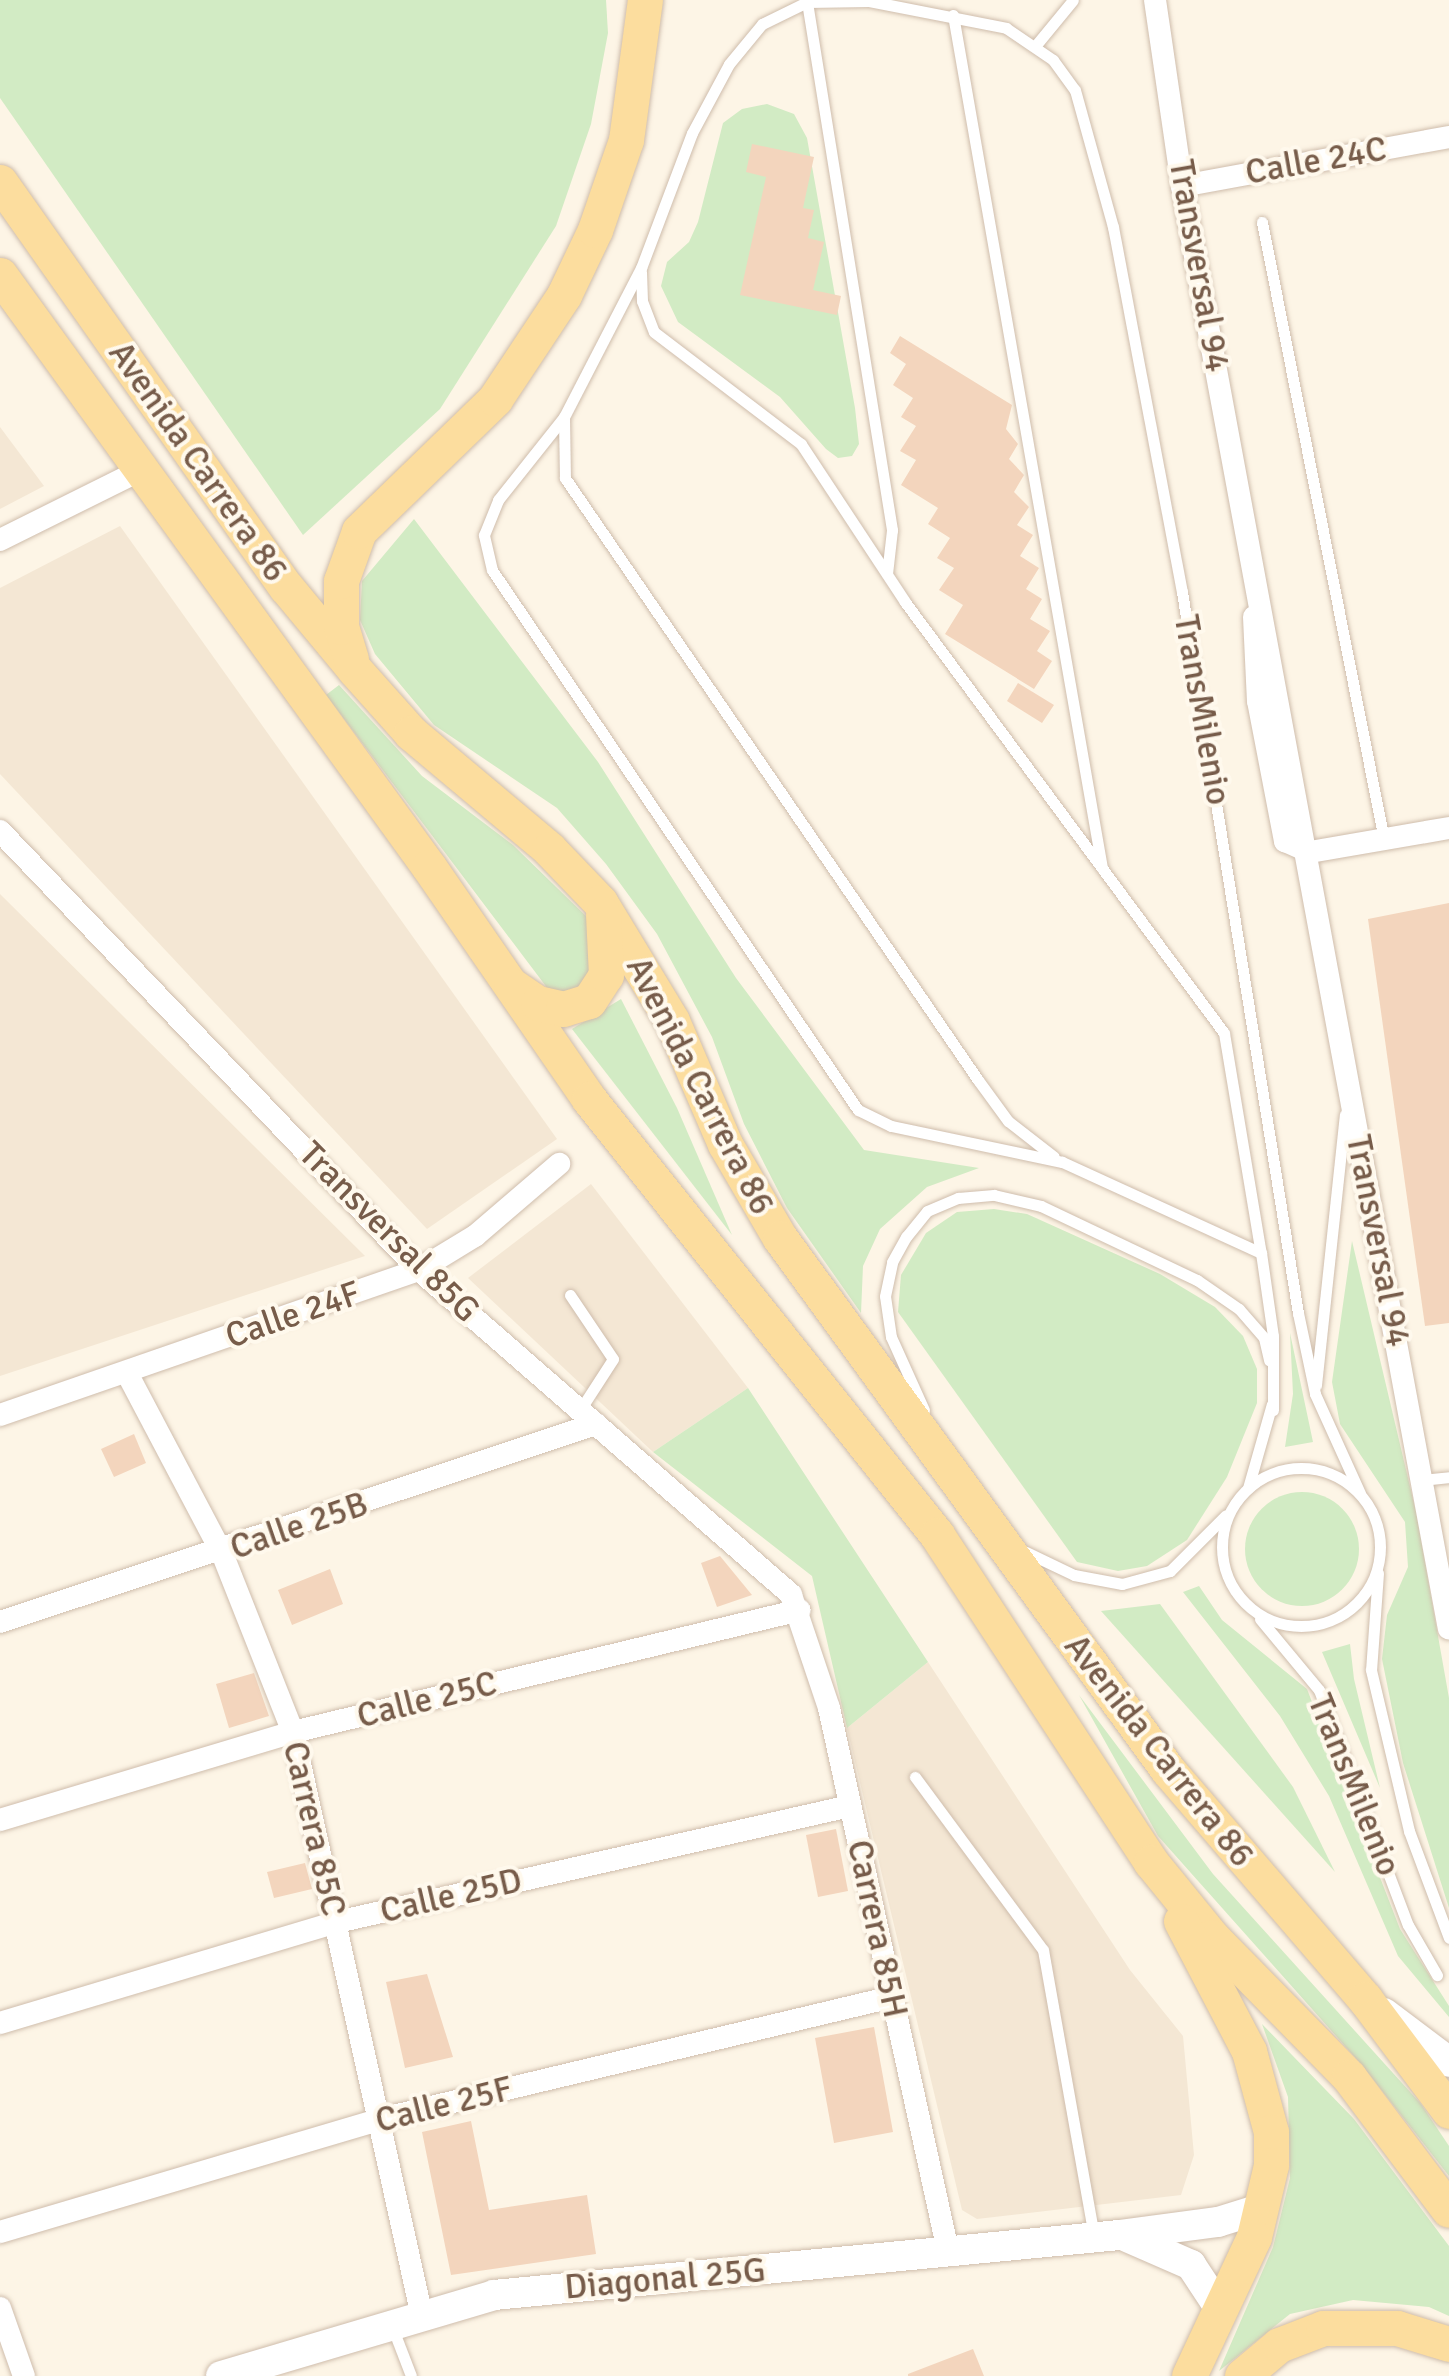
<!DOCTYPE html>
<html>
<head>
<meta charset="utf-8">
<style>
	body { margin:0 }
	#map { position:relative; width:1449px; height:2376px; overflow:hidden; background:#fdf5e6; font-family:Signika,sans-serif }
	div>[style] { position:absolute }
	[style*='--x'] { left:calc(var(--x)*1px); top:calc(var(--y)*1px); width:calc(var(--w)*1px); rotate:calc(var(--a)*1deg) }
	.residential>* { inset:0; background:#f4e7d4 }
	.green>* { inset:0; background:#d2ebc4 }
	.round { border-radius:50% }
	.building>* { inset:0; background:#f3d5bd }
	.roads { filter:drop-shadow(0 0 2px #cfbdac) drop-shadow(0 0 2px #cfbdac) }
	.lane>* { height:11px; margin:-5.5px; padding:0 5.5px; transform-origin:5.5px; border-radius:5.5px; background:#fff }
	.lane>.ring { margin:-5.5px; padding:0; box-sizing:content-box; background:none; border:11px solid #fff; border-radius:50% }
	.street>* { height:22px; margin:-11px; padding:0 11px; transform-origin:11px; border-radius:11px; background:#fff }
	.secondary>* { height:30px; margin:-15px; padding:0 15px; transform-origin:15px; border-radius:15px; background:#fff }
	.primary>* { height:35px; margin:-17.5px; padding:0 17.5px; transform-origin:17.5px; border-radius:17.5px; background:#fcdd9e }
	span { translate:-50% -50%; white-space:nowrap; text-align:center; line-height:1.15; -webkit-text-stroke:8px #fff9ed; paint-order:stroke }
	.street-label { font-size:35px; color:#775c4a }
</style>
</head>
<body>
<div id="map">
	<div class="residential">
		<i style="clip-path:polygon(0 427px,44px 486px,0 509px)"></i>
		<i style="clip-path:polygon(120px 526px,557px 1139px,427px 1229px,0 774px,0 588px)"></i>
		<i style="clip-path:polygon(0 894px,365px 1256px,0 1376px)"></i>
		<i style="clip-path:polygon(591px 1184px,748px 1388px,653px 1452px,468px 1278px)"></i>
		<i style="clip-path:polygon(928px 1662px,1130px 1970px,1183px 2036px,1194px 2155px,1181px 2195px,977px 2219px,962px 2210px,847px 1728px)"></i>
	</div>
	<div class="green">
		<i style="clip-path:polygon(0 0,606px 0,608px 33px,591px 124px,556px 226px,440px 409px,303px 535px,0 98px)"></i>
		<i style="clip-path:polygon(767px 104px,794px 114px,807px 138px,855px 408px,859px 444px,852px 456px,838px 458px,826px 449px,780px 397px,678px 322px,661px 286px,667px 262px,689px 242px,698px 222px,723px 123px,742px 109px)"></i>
		<i style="clip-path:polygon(414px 519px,598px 762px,736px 978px,864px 1150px,979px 1168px,927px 1187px,880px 1229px,863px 1266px,861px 1313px,787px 1208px,744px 1124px,712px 1037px,657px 934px,606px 864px,557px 808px,434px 725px,375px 654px,360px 620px,362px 581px)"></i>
		<i style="clip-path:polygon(339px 685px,422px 776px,513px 845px,590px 920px,598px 945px,580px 994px,548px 989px,326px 695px)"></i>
		<i style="clip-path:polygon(621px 999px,677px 1108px,732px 1235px,572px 1029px)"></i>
		<i style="clip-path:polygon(994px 1209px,1027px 1214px,1160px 1274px,1215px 1307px,1243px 1336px,1257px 1369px,1257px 1403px,1227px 1477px,1187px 1540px,1147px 1566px,1118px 1571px,1077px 1562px,898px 1312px,901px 1275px,926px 1233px,957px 1212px)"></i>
		<i style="clip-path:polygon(1352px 1241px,1416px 1512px,1449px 1698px,1449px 1908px,1403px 1763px,1382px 1659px,1387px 1615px,1408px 1567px,1405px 1522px,1340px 1424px,1332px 1382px)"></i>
		<i style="clip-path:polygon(1290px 1333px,1313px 1442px,1285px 1447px,1293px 1394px)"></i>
		<i style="clip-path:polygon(748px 1388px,928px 1662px,847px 1728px,812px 1576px,653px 1452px)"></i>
		<i class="round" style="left:1245px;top:1492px;width:114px;height:114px"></i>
		<i style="clip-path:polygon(1199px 1586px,1222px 1620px,1307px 1689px,1400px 1929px,1449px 2006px,1449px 2017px,1398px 1956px,1329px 1796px,1280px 1716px,1183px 1592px)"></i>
		<i style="clip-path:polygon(1160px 1604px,1293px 1787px,1335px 1872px,1101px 1611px)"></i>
		<i style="clip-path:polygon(1350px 1644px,1354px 1679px,1380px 1788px,1322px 1652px)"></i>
		<i style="clip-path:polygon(1079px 1695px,1213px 1874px,1421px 2104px,1449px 2146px,1449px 2176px,1361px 2064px,1158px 1836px)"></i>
		<i style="clip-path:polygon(1262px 2024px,1354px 2119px,1449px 2246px,1449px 2316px,1429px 2307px,1353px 2300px,1290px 2314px,1219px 2371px,1273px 2247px,1290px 2178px,1288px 2097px)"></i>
	</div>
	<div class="building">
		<i style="clip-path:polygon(752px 144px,814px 157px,803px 208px,814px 210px,808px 238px,824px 242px,813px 290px,841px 296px,837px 315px,740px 295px,766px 177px,746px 172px)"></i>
		<i style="clip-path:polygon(900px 336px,1012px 405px,1006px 429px,1018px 444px,1009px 459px,1024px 475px,1014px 492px,1029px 507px,1017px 525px,1033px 535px,1020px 556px,1039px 568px,1026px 589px,1042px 599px,1030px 619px,1050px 631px,1037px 651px,1052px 661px,1034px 689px,945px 634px,963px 605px,939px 590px,954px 568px,937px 558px,950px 538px,928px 524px,938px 508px,901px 485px,916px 460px,900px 451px,916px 426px,901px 417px,913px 398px,893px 385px,906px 364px,890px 353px)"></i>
		<i style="clip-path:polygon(1018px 683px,1054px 705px,1042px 723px,1007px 701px)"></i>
		<i style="clip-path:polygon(1449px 903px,1449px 1323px,1425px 1326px,1368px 919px)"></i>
		<i style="clip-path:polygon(134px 1434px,146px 1463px,114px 1477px,101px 1449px)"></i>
		<i style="clip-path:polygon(720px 1556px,752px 1595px,717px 1607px,701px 1563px)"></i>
		<i style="clip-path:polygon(330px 1569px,343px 1604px,292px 1625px,278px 1590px)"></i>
		<i style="clip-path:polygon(254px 1673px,269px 1716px,229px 1728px,216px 1684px)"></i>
		<i style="clip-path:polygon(836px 1829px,848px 1891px,818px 1897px,806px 1835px)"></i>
		<i style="clip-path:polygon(305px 1863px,312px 1889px,274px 1898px,267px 1872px)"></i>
		<i style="clip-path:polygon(427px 1974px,453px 2057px,405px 2068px,386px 1982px)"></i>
		<i style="clip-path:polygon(874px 2027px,893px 2132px,834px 2143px,815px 2038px)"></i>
		<i style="clip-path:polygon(471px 2121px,489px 2210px,587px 2195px,596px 2254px,451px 2275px,422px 2132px)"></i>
		<i style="clip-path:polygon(973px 2349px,984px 2376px,908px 2376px,908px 2374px)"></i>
	</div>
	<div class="roads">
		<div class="lane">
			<i style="--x:807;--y:2;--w:535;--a:80.85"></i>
			<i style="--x:892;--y:530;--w:44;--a:96.5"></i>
			<i style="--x:953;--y:15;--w:866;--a:80.09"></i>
			<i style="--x:1036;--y:45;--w:58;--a:-50.6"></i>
			<i style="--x:1262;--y:222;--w:630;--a:78.83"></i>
			<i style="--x:641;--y:272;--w:29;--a:88"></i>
			<i style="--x:642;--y:301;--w:33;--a:69"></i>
			<i style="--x:654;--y:332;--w:185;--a:37.3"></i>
			<i style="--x:801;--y:444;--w:189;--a:56.6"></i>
			<i style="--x:905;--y:602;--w:536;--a:53.49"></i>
			<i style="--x:1224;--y:1033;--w:223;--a:80.5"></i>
			<i style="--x:564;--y:417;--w:61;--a:89.1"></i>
			<i style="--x:565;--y:478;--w:730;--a:55.55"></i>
			<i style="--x:978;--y:1080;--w:51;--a:53.8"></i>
			<i style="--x:1008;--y:1121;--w:58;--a:38"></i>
			<i style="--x:570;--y:1295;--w:77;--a:56.1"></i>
			<i style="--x:613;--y:1359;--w:61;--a:122.9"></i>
			<i style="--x:1316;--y:1385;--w:272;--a:-83.9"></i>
			<i style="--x:924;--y:1410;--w:80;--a:-114.3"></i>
			<i style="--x:891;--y:1337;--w:41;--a:-98.3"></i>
			<i style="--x:885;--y:1296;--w:35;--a:-78"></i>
			<i style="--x:892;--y:1262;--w:29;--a:-61"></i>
			<i style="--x:906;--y:1237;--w:33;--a:-51"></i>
			<i style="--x:927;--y:1211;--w:34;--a:-23"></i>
			<i style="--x:958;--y:1198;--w:36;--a:-5"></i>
			<i style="--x:994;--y:1195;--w:48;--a:13.2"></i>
			<i style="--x:1041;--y:1206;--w:173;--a:25.4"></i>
			<i style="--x:1197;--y:1280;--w:51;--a:34.6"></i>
			<i style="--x:1239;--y:1309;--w:38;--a:49"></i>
			<i style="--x:1264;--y:1338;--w:23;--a:77"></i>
			<i style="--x:1273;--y:1410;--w:74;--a:-90"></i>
			<i style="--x:1273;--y:1336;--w:84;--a:-98.2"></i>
			<i style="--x:1261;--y:1253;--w:219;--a:-155.4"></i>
			<i style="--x:1062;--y:1162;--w:175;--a:-168.1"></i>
			<i style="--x:891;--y:1126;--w:37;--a:-154"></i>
			<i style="--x:858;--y:1110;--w:652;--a:-124.13"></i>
			<i style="--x:492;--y:570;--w:36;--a:-103"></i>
			<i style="--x:484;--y:535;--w:38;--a:-68"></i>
			<i style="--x:498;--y:500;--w:106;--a:-51.5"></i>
			<i style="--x:564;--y:417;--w:168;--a:-62.7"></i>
			<i style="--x:641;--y:268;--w:144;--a:-69.3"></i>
			<i style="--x:692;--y:133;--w:78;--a:-61.8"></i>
			<i style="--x:729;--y:64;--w:52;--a:-50.5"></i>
			<i style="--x:762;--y:24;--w:50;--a:-26.1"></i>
			<i style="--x:807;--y:2;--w:62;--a:-0.9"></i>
			<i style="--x:869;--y:1;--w:140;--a:11.1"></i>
			<i style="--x:1006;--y:28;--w:57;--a:34.2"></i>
			<i style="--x:1053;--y:60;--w:37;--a:54"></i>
			<i style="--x:1075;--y:90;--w:142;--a:74.5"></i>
			<i style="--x:1113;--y:227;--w:371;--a:79.3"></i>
			<i style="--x:1182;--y:592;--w:730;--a:80.86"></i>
			<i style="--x:1298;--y:1313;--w:83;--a:78.1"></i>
			<i style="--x:1315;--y:1394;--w:109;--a:65.6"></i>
			<i class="ring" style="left:1222px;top:1468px;width:147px;height:147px"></i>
			<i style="--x:1422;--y:1480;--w:27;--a:-6"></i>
			<i style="--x:1248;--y:1488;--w:87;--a:-74.1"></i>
			<i style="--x:1026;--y:1552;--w:53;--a:25.6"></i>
			<i style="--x:1074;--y:1575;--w:49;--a:10.6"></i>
			<i style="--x:1122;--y:1584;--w:50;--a:-15.2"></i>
			<i style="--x:1170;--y:1571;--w:79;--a:-45"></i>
			<i style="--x:1378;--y:1573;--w:97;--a:94.1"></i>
			<i style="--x:1371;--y:1670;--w:165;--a:76.7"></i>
			<i style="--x:1409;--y:1831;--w:114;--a:69.5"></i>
			<i style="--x:1260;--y:1619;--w:92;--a:50.3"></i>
			<i style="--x:1319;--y:1690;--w:251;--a:69.3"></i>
			<i style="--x:1408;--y:1925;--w:58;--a:59.9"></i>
			<i style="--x:915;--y:1777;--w:215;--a:53.5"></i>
			<i style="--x:1043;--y:1950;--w:290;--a:79.9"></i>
			<i style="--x:393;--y:2329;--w:50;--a:69"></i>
		</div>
		<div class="street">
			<i style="--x:1155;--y:0;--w:188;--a:81.7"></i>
			<i style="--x:1182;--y:186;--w:1467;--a:79.52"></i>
			<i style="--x:1182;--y:186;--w:271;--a:-10.4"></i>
			<i style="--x:0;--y:540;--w:153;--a:-26.4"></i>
			<i style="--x:1254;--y:617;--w:84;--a:87.3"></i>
			<i style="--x:1258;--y:701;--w:143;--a:79.1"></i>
			<i style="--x:1285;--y:841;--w:27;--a:24"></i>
			<i style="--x:1310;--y:852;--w:141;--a:-9.8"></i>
			<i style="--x:0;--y:831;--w:607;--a:46.34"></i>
			<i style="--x:419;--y:1270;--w:494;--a:41.1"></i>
			<i style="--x:791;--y:1595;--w:119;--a:71.4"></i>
			<i style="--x:829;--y:1708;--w:556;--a:77.64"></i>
			<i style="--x:127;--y:1373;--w:204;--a:62.2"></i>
			<i style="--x:222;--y:1553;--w:193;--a:68.4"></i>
			<i style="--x:293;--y:1732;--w:594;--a:77.55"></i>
			<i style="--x:0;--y:1415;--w:443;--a:-19.1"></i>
			<i style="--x:419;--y:1270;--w:66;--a:-31.3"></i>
			<i style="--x:475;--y:1236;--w:111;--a:-40.6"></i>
			<i style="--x:0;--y:1622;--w:628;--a:-18.38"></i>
			<i style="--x:0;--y:1820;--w:306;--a:-16.7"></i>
			<i style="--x:293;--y:1732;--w:521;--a:-13.53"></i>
			<i style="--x:0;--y:2023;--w:352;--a:-16.7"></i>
			<i style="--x:337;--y:1922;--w:526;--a:-12.74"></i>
			<i style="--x:0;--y:2232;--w:397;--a:-16.5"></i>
			<i style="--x:381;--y:2119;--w:525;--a:-13.43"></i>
			<i style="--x:0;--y:2308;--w:72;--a:70.6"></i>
		</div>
		<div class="secondary">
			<i style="--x:1384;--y:2013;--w:81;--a:37"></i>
			<i style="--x:1127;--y:2237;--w:70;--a:23.6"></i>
			<i style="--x:1191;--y:2265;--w:53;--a:56.6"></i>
			<i style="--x:221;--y:2376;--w:285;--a:-16.5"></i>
			<i style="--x:494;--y:2295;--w:628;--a:-5.48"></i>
			<i style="--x:1119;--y:2235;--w:100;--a:-7.5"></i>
			<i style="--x:1218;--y:2222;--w:47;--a:-17.3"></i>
		</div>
		<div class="primary">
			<i style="--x:0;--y:182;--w:496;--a:54.8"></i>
			<i style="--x:286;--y:587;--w:107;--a:50.3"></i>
			<i style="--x:354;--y:669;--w:86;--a:48.3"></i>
			<i style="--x:411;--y:733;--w:180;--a:40"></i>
			<i style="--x:549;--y:849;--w:74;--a:46.1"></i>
			<i style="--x:600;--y:902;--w:139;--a:58.8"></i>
			<i style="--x:672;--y:1021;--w:134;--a:66.7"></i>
			<i style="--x:725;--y:1144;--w:109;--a:59.7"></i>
			<i style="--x:780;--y:1238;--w:658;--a:53.9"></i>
			<i style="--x:1168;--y:1770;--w:302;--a:49.3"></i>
			<i style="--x:1365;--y:1999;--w:140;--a:53.1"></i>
			<i style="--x:0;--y:275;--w:731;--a:54.07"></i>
			<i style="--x:429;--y:867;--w:282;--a:55.4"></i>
			<i style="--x:589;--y:1099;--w:558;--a:51.4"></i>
			<i style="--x:937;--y:1535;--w:391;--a:56.8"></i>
			<i style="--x:1151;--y:1862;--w:97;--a:50.9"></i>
			<i style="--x:1212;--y:1937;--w:196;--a:45.6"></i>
			<i style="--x:1349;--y:2077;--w:166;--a:53.1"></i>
			<i style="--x:351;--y:659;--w:34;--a:-107"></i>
			<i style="--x:341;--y:627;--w:46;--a:-90"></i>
			<i style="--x:341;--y:581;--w:53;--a:-70.2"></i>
			<i style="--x:359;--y:531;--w:190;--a:-44.1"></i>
			<i style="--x:495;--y:399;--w:125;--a:-56.4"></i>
			<i style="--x:564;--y:295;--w:72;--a:-64.5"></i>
			<i style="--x:595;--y:230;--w:95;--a:-71"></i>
			<i style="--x:626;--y:140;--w:141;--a:-82.3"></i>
			<i style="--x:511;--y:985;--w:32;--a:34"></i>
			<i style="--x:538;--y:1003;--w:26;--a:13"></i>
			<i style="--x:563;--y:1009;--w:27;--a:-17"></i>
			<i style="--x:589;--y:1001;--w:31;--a:-57"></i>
			<i style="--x:606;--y:975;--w:61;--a:-92.8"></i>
			<i style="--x:1181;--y:1921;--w:147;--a:62.4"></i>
			<i style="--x:1249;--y:2051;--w:84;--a:74.8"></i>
			<i style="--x:1271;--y:2132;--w:33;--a:90"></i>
			<i style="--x:1271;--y:2165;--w:74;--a:103.3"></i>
			<i style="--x:1254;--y:2237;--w:153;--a:115.1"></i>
			<i style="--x:1242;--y:2376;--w:48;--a:-40"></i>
			<i style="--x:1279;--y:2345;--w:47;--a:-21.1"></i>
			<i style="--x:1323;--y:2328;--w:74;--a:0"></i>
			<i style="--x:1397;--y:2328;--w:54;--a:17.1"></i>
		</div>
	</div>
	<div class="street-label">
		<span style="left:1316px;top:161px;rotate:-10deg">Calle 24C</span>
		<span style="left:1199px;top:266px;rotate:80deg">Transversal 94</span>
		<span style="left:198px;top:462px;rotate:55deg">Avenida Carrera 86</span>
		<span style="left:1202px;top:710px;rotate:80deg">TransMilenio</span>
		<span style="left:700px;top:1086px;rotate:63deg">Avenida Carrera 86</span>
		<span style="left:389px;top:1232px;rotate:45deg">Transversal 85G</span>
		<span style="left:1378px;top:1241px;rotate:79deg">Transversal 94</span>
		<span style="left:293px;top:1315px;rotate:-19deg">Calle 24F</span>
		<span style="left:299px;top:1526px;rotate:-19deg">Calle 25B</span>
		<span style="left:427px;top:1700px;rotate:-14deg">Calle 25C</span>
		<span style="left:1159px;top:1751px;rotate:52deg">Avenida Carrera 86</span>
		<span style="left:1354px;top:1785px;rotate:68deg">TransMilenio</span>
		<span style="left:314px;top:1829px;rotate:77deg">Carrera 85C</span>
		<span style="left:451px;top:1896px;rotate:-13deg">Calle 25D</span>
		<span style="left:877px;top:1929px;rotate:78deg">Carrera 85H</span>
		<span style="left:444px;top:2105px;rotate:-14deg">Calle 25F</span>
		<span style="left:665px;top:2279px;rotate:-5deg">Diagonal 25G</span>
	</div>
</div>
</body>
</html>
